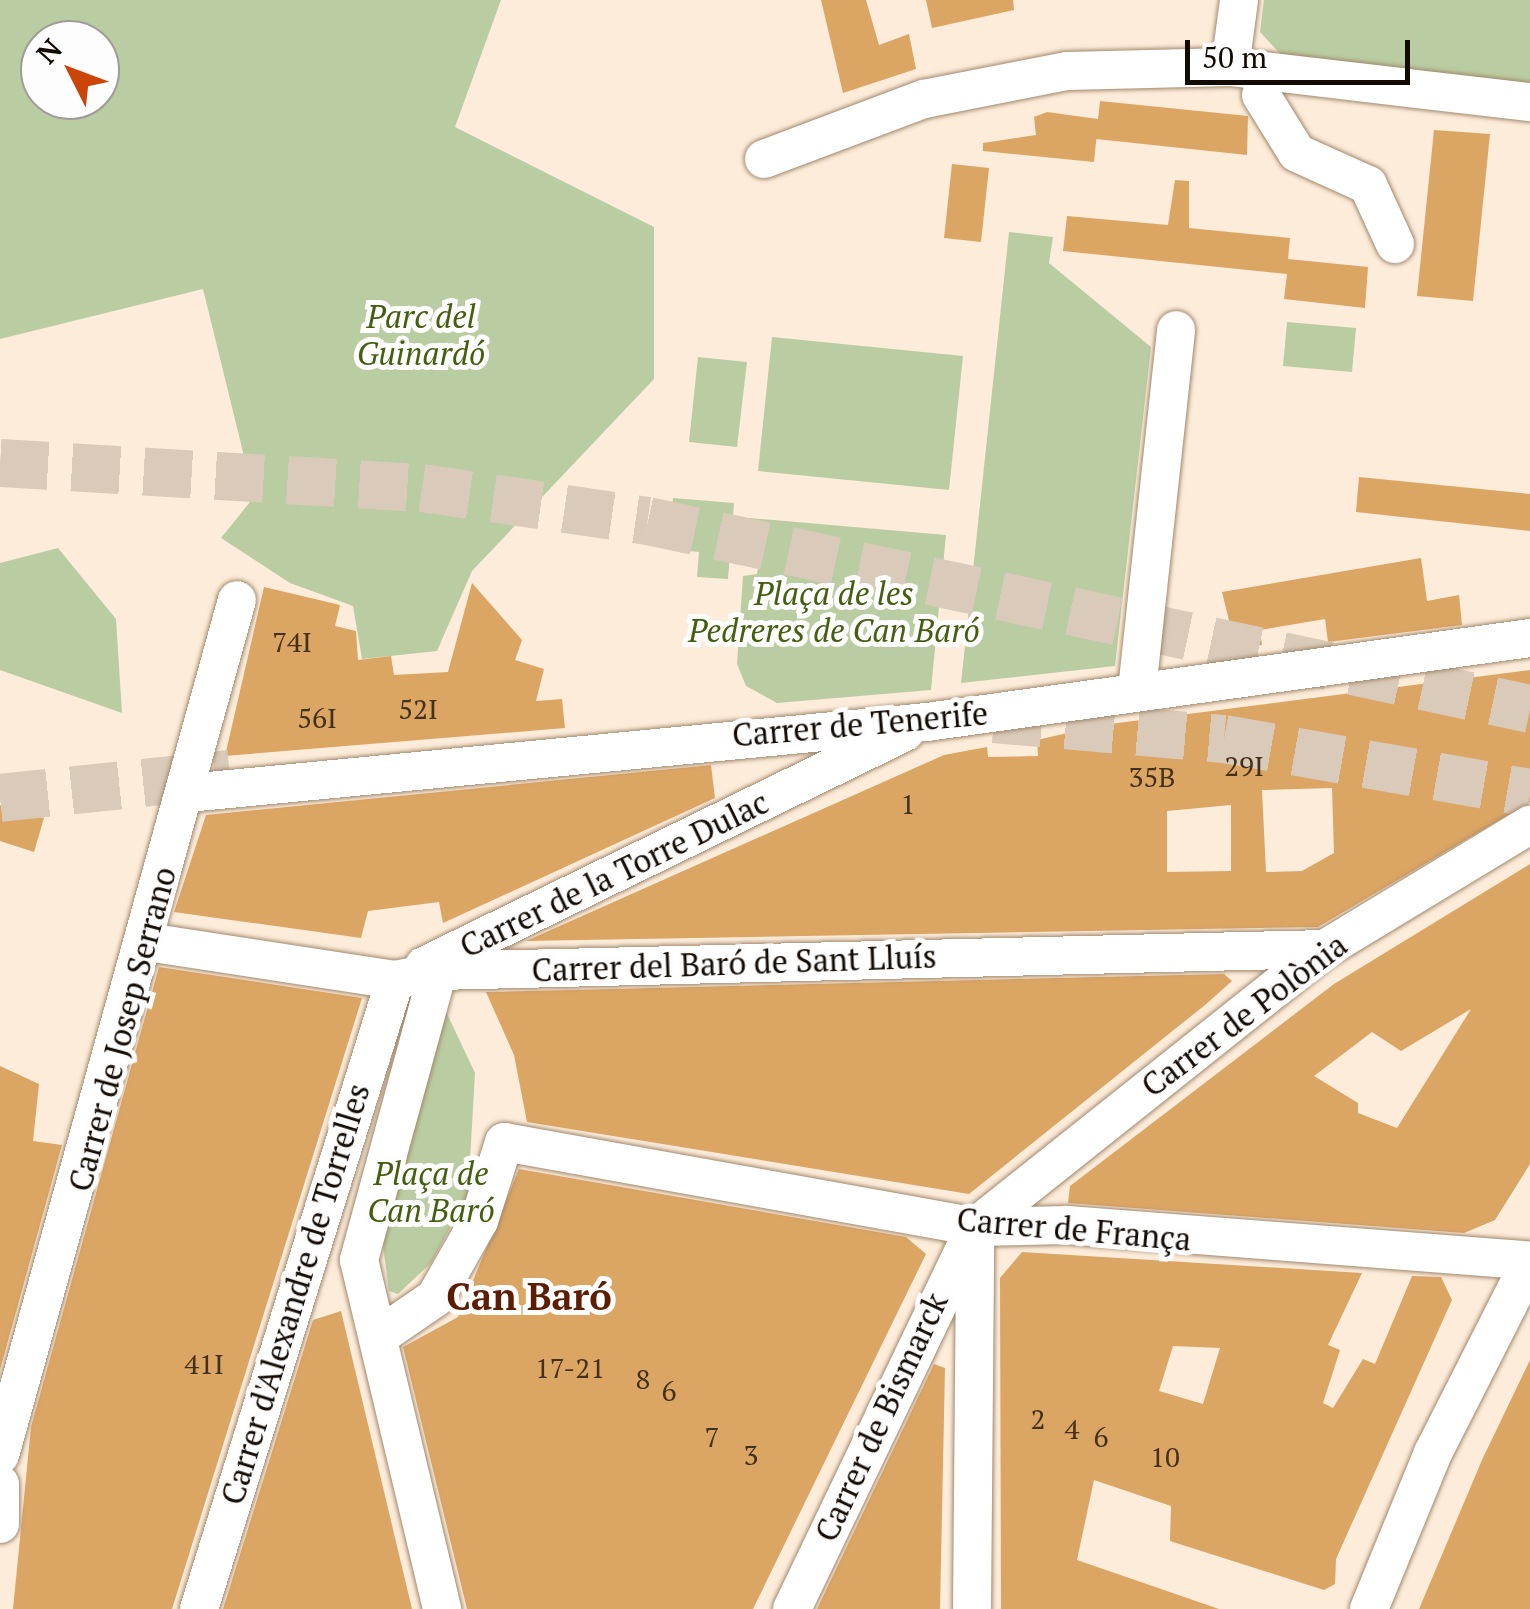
<!DOCTYPE html>
<html>
<head>
<meta charset="utf-8">
<style>
	body { margin:0 }
	#map { position:relative; width:1530px; height:1609px; overflow:hidden; background:#fdecda; font-family:"PT Serif",serif }
	div>[style] { position:absolute }
	[style*='--x'] { left:calc(var(--x)*1px); top:calc(var(--y)*1px); width:calc(var(--w)*1px); rotate:calc(var(--a)*1deg) }
	.green>* { inset:0; background:#bacda2 }
	.building>* { inset:0; background:#dba564 }
	.major-tunnel>* { height:48px; margin-top:-24px; transform-origin:0; background:repeating-linear-gradient(90deg,#dacaba 0 48px,transparent 0 72px) }
	.roads { filter:drop-shadow(0 0 2px #a1886c) drop-shadow(0 0 2px #a1886c) }
	.minor>* { height:38px; margin:-19px; padding:0 19px; transform-origin:19px; border-radius:19px; background:#fff }
	span { translate:-50% -50%; white-space:nowrap; text-align:center; line-height:1.15; -webkit-text-stroke:10px #fdfdfd; paint-order:stroke }
	.number-label { font-size:28px; color:#45311a }
	.number-label span { -webkit-text-stroke-width:0 }
	.park-label { font-size:32px; color:#445f0f; font-style:italic }
	.street-label { font-size:32px; color:#130a02 }
	.quarter-label { font-size:38px; color:#5d1d04; font-weight:700 }
	.north { position:absolute; left:20px; top:20px; width:100px; height:100px; box-sizing:border-box; background:#fdfdfd; border:2px solid #9f9c99; border-radius:50%; rotate:312deg; font-size:28px; font-weight:700; line-height:40px; text-align:center; color:#130a02 }
	.north::after { content:''; display:block; margin:auto; width:35px; height:45px; background:#cb4509; clip-path:polygon(50% 0,100% 100%,50% 72%,0 100%) }
	.scale { position:absolute; left:1185px; top:40px; width:225px; height:45px; box-sizing:border-box; border:5px solid #130a02; border-top:0; padding-left:12px; font-size:30px; line-height:35px; white-space:nowrap; color:#130a02; -webkit-text-stroke:8px #fdfdfd; paint-order:stroke }
</style>
</head>
<body>
<div id="map">
	<div class="green">
		<i style="clip-path:polygon(evenodd,0 0,501px 0,455px 127px,654px 227px,654px 379px,472px 571px,437px 651px,362px 659px,353px 606px,290px 583px,221px 538px,254px 497px,203px 289px,0 339px,0 0,40px 40px,100px 40px,100px 100px,40px 100px,40px 40px)"></i>
		<i style="clip-path:polygon(1264px 0,1530px 0,1530px 83px,1284px 58px,1260px 32px)"></i>
		<i style="clip-path:polygon(1009px 232px,1053px 237px,1049px 263px,1151px 347px,1115px 666px,961px 683px)"></i>
		<i style="clip-path:polygon(1287px 322px,1356px 328px,1352px 372px,1283px 366px)"></i>
		<i style="clip-path:polygon(772px 337px,963px 356px,949px 490px,758px 471px)"></i>
		<i style="clip-path:polygon(698px 357px,747px 362px,737px 447px,689px 442px)"></i>
		<i style="clip-path:polygon(673px 498px,734px 503px,728px 579px,697px 577px,699px 552px,669px 549px)"></i>
		<i style="clip-path:polygon(749px 518px,946px 535px,931px 690px,777px 703px,746px 686px,737px 664px,743px 576px,757px 574px,760px 556px,748px 552px)"></i>
		<i style="clip-path:polygon(58px 548px,116px 619px,122px 713px,0 670px,0 563px)"></i>
		<i style="clip-path:polygon(442px 1003px,475px 1073px,468px 1195px,431px 1263px,398px 1294px,389px 1291px,382px 1238px)"></i>
	</div>
	<div class="building">
		<i style="clip-path:polygon(821px 0,866px 0,879px 45px,909px 34px,916px 69px,843px 93px)"></i>
		<i style="clip-path:polygon(926px 0,1013px 0,1014px 10px,932px 28px)"></i>
		<i style="clip-path:polygon(1100px 101px,1248px 116px,1247px 155px,1096px 139px,1097px 132px,1094px 162px,983px 151px,983px 143px,1036px 135px,1034px 117px,1047px 112px,1098px 119px)"></i>
		<i style="clip-path:polygon(1434px 130px,1490px 134px,1473px 301px,1417px 296px)"></i>
		<i style="clip-path:polygon(952px 164px,989px 168px,981px 242px,944px 238px)"></i>
		<i style="clip-path:polygon(1175px 180px,1189px 181px,1189px 228px,1290px 238px,1288px 259px,1368px 267px,1365px 308px,1284px 299px,1287px 274px,1063px 251px,1067px 216px,1168px 225px)"></i>
		<i style="clip-path:polygon(1359px 477px,1530px 494px,1530px 531px,1356px 512px)"></i>
		<i style="clip-path:polygon(1421px 558px,1427px 601px,1459px 595px,1462px 625px,1328px 642px,1325px 619px,1260px 630px,1262px 645px,1236px 649px,1222px 592px)"></i>
		<i style="clip-path:polygon(472px 583px,522px 640px,515px 660px,544px 669px,536px 701px,562px 699px,565px 728px,225px 756px,264px 587px,340px 605px,335px 626px,356px 631px,358px 660px,391px 656px,394px 675px,448px 672px)"></i>
		<i style="clip-path:polygon(evenodd,1530px 670px,1530px 802px,1318px 927px,526px 941px,944px 755px,987px 747px,988px 757px,1038px 756px,1037px 740px,1102px 725px,1530px 670px,1332px 788px,1334px 853px,1302px 871px,1266px 872px,1262px 790px,1332px 788px,1530px 670px,1231px 805px,1231px 871px,1167px 872px,1167px 811px,1231px 805px)"></i>
		<i style="clip-path:polygon(711px 765px,715px 798px,443px 923px,439px 902px,368px 911px,361px 938px,174px 912px,206px 815px)"></i>
		<i style="clip-path:polygon(0 805px,44px 818px,34px 852px,0 841px)"></i>
		<i style="clip-path:polygon(evenodd,1530px 864px,1530px 1164px,1495px 1220px,1464px 1233px,1068px 1203px,1070px 1186px,1334px 984px,1530px 864px,1471px 1009px,1397px 1128px,1358px 1113px,1358px 1103px,1314px 1076px,1372px 1032px,1401px 1051px,1471px 1009px)"></i>
		<i style="clip-path:polygon(159px 967px,362px 998px,172px 1609px,13px 1609px,31px 1427px)"></i>
		<i style="clip-path:polygon(1224px 974px,1232px 981px,1205px 1005px,969px 1194px,527px 1122px,514px 1055px,486px 992px)"></i>
		<i style="clip-path:polygon(0 1066px,39px 1084px,33px 1141px,62px 1145px,0 1370px)"></i>
		<i style="clip-path:polygon(519px 1169px,906px 1237px,926px 1254px,753px 1609px,467px 1609px,403px 1347px,458px 1317px)"></i>
		<i style="clip-path:polygon(evenodd,1022px 1252px,1362px 1273px,1328px 1345px,1340px 1350px,1323px 1403px,1333px 1408px,1363px 1359px,1375px 1364px,1412px 1276px,1441px 1277px,1452px 1300px,1336px 1559px,1335px 1584px,1324px 1590px,1170px 1541px,1171px 1506px,1094px 1480px,1077px 1560px,1219px 1609px,1001px 1609px,1000px 1278px,1022px 1252px,1173px 1346px,1220px 1348px,1203px 1404px,1159px 1391px,1173px 1346px)"></i>
		<i style="clip-path:polygon(341px 1311px,412px 1609px,223px 1609px,313px 1320px)"></i>
		<i style="clip-path:polygon(1530px 1360px,1530px 1609px,1419px 1609px,1482px 1460px)"></i>
		<i style="clip-path:polygon(934px 1364px,945px 1368px,940px 1609px,817px 1609px)"></i>
	</div>
	<div class="major-tunnel">
		<i style="--x:0;--y:463;--w:423;--a:3.4"></i>
		<i style="--x:422;--y:488;--w:228;--a:8.3"></i>
		<i style="--x:648;--y:521;--w:902;--a:12.03"></i>
		<i style="--x:994;--y:719;--w:231;--a:5"></i>
		<i style="--x:1224;--y:739;--w:311;--a:10"></i>
		<i style="--x:0;--y:798;--w:231;--a:-6"></i>
	</div>
	<div class="roads">
		<div class="minor">
			<i style="--x:1230;--y:67;--w:68;--a:-82.3"></i>
			<i style="--x:1261;--y:95;--w:68;--a:58.2"></i>
			<i style="--x:1297;--y:153;--w:78;--a:24.3"></i>
			<i style="--x:1368;--y:185;--w:65;--a:65.4"></i>
			<i style="--x:764;--y:159;--w:171;--a:-20.6"></i>
			<i style="--x:924;--y:99;--w:146;--a:-11.1"></i>
			<i style="--x:1067;--y:71;--w:163;--a:-1.4"></i>
			<i style="--x:1230;--y:67;--w:302;--a:6.7"></i>
			<i style="--x:1137;--y:690;--w:362;--a:-83.8"></i>
			<i style="--x:188;--y:793;--w:742;--a:-5.49"></i>
			<i style="--x:927;--y:722;--w:609;--a:-7.93"></i>
			<i style="--x:147;--y:942;--w:251;--a:8.7"></i>
			<i style="--x:395;--y:980;--w:44;--a:-11.8"></i>
			<i style="--x:438;--y:971;--w:887;--a:-1.42"></i>
			<i style="--x:424;--y:966;--w:535;--a:-25.94"></i>
			<i style="--x:438;--y:971;--w:300;--a:105.3"></i>
			<i style="--x:359;--y:1260;--w:359;--a:76.6"></i>
			<i style="--x:378;--y:1337;--w:69;--a:-34.4"></i>
			<i style="--x:435;--y:1298;--w:89;--a:-60.3"></i>
			<i style="--x:479;--y:1221;--w:83;--a:-72.4"></i>
			<i style="--x:504;--y:1142;--w:479;--a:10.2"></i>
			<i style="--x:975;--y:1227;--w:92;--a:-1.2"></i>
			<i style="--x:1067;--y:1225;--w:464;--a:4.4"></i>
			<i style="--x:0;--y:1455;--w:887;--a:-74.51"></i>
			<i style="--x:0;--y:1484;--w:40;--a:90"></i>
			<i style="--x:199;--y:1609;--w:659;--a:-72.69"></i>
			<i style="--x:792;--y:1609;--w:424;--a:-64.4"></i>
			<i style="--x:975;--y:1227;--w:447;--a:-38.5"></i>
			<i style="--x:1325;--y:949;--w:240;--a:-31.2"></i>
			<i style="--x:972;--y:1609;--w:377;--a:-89.5"></i>
			<i style="--x:1369;--y:1609;--w:169;--a:-67.7"></i>
			<i style="--x:1433;--y:1453;--w:214;--a:-63.1"></i>
		</div>
	</div>
	<div class="number-label">
		<span style="left:292px;top:642px">74I</span>
		<span style="left:418px;top:709px">52I</span>
		<span style="left:317px;top:718px">56I</span>
		<span style="left:1244px;top:766px">29I</span>
		<span style="left:1152px;top:777px">35B</span>
		<span style="left:908px;top:804px">1</span>
		<span style="left:204px;top:1364px">41I</span>
		<span style="left:570px;top:1368px">17-21</span>
		<span style="left:643px;top:1379px">8</span>
		<span style="left:669px;top:1391px">6</span>
		<span style="left:1038px;top:1419px">2</span>
		<span style="left:1072px;top:1429px">4</span>
		<span style="left:712px;top:1437px">7</span>
		<span style="left:1101px;top:1437px">6</span>
		<span style="left:751px;top:1455px">3</span>
		<span style="left:1165px;top:1457px">10</span>
	</div>
	<div class="park-label">
		<span style="left:421px;top:335px">Parc del<br>Guinardó</span>
		<span style="left:834px;top:612px">Plaça de les<br>Pedreres de Can Baró</span>
		<span style="left:431px;top:1192px">Plaça de<br>Can Baró</span>
	</div>
	<div class="street-label">
		<span style="left:860px;top:724px;rotate:-5deg">Carrer de Tenerife</span>
		<span style="left:614px;top:874px;rotate:-26deg">Carrer de la Torre Dulac</span>
		<span style="left:734px;top:963px;rotate:-2deg">Carrer del Baró de Sant Lluís</span>
		<span style="left:1244px;top:1015px;rotate:-37deg">Carrer de Polònia</span>
		<span style="left:122px;top:1029px;rotate:-75deg">Carrer de Josep Serrano</span>
		<span style="left:1074px;top:1229px;rotate:5deg">Carrer de França</span>
		<span style="left:295px;top:1294px;rotate:-73deg">Carrer d'Alexandre de Torrelles</span>
		<span style="left:881px;top:1417px;rotate:-65deg">Carrer de Bismarck</span>
	</div>
	<div class="quarter-label">
		<span style="left:529px;top:1297px">Can Baró</span>
	</div>
	<div class="north">N</div>
	<div class="scale">50 m</div>
</div>
</body>
</html>
